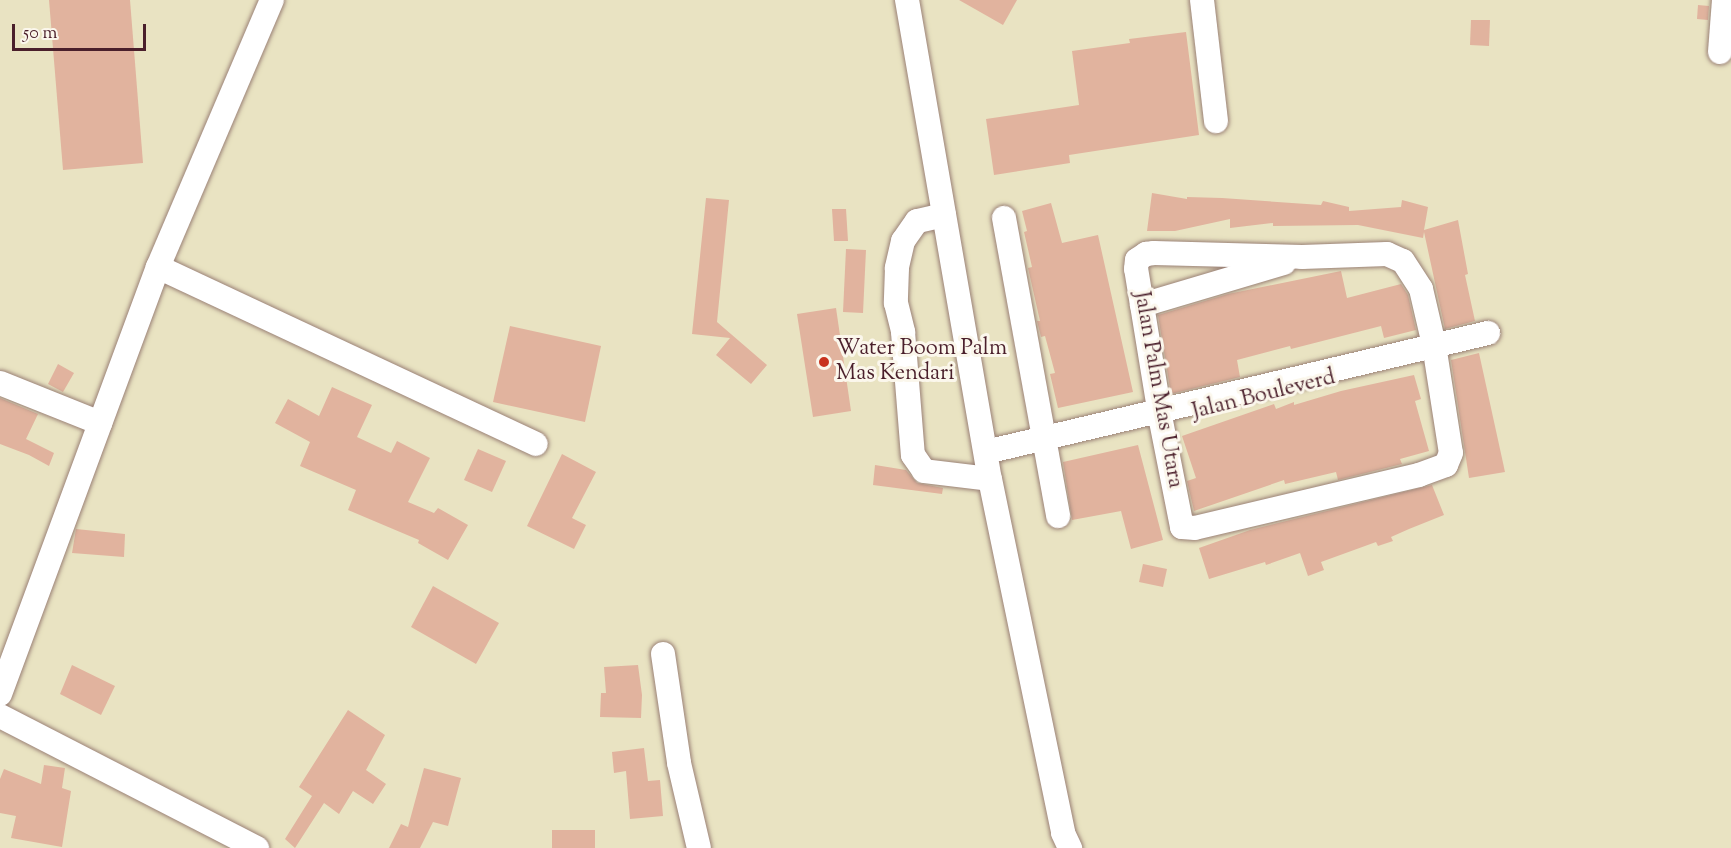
<!DOCTYPE html>
<html>
<head>
<meta charset="utf-8">
<style>
	body { margin:0 }
	#map { position:relative; width:1731px; height:848px; overflow:hidden; background:#e9e3c2; font-family:"Sorts Mill Goudy",serif }
	div>[style] { position:absolute }
	[style*='--x'] { left:calc(var(--x)*1px); top:calc(var(--y)*1px); width:calc(var(--w)*1px); rotate:calc(var(--a)*1deg) }
	.building>* { inset:0; background:#e1b39e }
	.roads { filter:drop-shadow(0 0 2px #9a8176) drop-shadow(0 0 2px #9a8176) }
	.minor>* { height:24px; margin:-12px; padding:0 12px; transform-origin:12px; border-radius:12px; background:#fff }
	.dots>* { width:16px; height:16px; translate:-50% -50%; box-sizing:border-box; border:3px solid #fbf7ec; border-radius:50% }
	span { translate:-50% -50%; white-space:nowrap; text-align:center; line-height:1.15; -webkit-text-stroke:6px #fbf7ec; paint-order:stroke }
	.poi-label { font-size:22px; color:#4a1f2b }
	.left { translate:0 -50%; text-align:left }
	.street-label { font-size:22px; color:#4a1f2b }
	.scale { position:absolute; left:12px; top:24px; width:134px; height:27px; box-sizing:border-box; border:3px solid #4a1f2b; border-top:0; padding-left:8px; font-size:18px; line-height:21px; white-space:nowrap; color:#4a1f2b; -webkit-text-stroke:4px #fbf7ec; paint-order:stroke }
</style>
</head>
<body>
<div id="map">
	<div class="building">
		<i style="clip-path:polygon(49px 0,130px 0,143px 163px,63px 170px)"></i>
		<i style="clip-path:polygon(959px 0,1017px 0,1003px 25px)"></i>
		<i style="clip-path:polygon(1698px 5px,1709px 6px,1708px 20px,1697px 19px)"></i>
		<i style="clip-path:polygon(1471px 20px,1490px 20px,1489px 46px,1470px 45px)"></i>
		<i style="clip-path:polygon(1186px 32px,1199px 135px,1069px 155px,1070px 163px,994px 175px,986px 119px,1079px 105px,1072px 51px,1130px 43px,1129px 39px)"></i>
		<i style="clip-path:polygon(1152px 193px,1187px 199px,1187px 197px,1222px 198px,1321px 205px,1323px 201px,1349px 207px,1349px 211px,1401px 207px,1402px 200px,1428px 207px,1424px 230px,1458px 220px,1468px 274px,1465px 275px,1475px 321px,1445px 329px,1424px 232px,1423px 238px,1358px 225px,1273px 226px,1273px 223px,1230px 228px,1230px 219px,1175px 231px,1147px 231px)"></i>
		<i style="clip-path:polygon(706px 198px,729px 200px,717px 322px,767px 365px,751px 384px,716px 355px,730px 338px,692px 334px)"></i>
		<i style="clip-path:polygon(1051px 203px,1062px 243px,1098px 235px,1133px 392px,1058px 408px,1050px 374px,1055px 373px,1045px 336px,1041px 337px,1037px 321px,1040px 321px,1028px 268px,1032px 267px,1024px 232px,1027px 231px,1022px 211px)"></i>
		<i style="clip-path:polygon(832px 209px,846px 209px,848px 241px,834px 241px)"></i>
		<i style="clip-path:polygon(846px 249px,866px 250px,863px 313px,843px 312px)"></i>
		<i style="clip-path:polygon(1341px 271px,1347px 298px,1401px 284px,1408px 295px,1416px 330px,1384px 338px,1381px 326px,1291px 349px,1290px 346px,1237px 360px,1240px 377px,1171px 394px,1158px 315px,1228px 294px)"></i>
		<i style="clip-path:polygon(836px 308px,851px 411px,813px 417px,797px 314px)"></i>
		<i style="clip-path:polygon(510px 326px,601px 346px,585px 422px,493px 402px)"></i>
		<i style="clip-path:polygon(1479px 353px,1505px 472px,1469px 478px,1451px 360px)"></i>
		<i style="clip-path:polygon(58px 364px,74px 373px,63px 392px,48px 384px)"></i>
		<i style="clip-path:polygon(1414px 375px,1421px 399px,1415px 401px,1429px 451px,1400px 459px,1402px 464px,1338px 480px,1336px 472px,1285px 484px,1284px 480px,1194px 511px,1187px 481px,1196px 478px,1182px 436px,1274px 404px,1276px 409px,1294px 402px,1294px 405px,1341px 391px)"></i>
		<i style="clip-path:polygon(332px 387px,372px 405px,357px 437px,391px 453px,397px 441px,430px 458px,408px 502px,434px 513px,438px 508px,468px 525px,448px 560px,418px 543px,419px 540px,348px 510px,356px 490px,300px 466px,310px 442px,275px 423px,288px 399px,319px 416px)"></i>
		<i style="clip-path:polygon(0 398px,38px 414px,26px 439px,54px 453px,49px 466px,29px 455px,0 444px)"></i>
		<i style="clip-path:polygon(1138px 445px,1163px 540px,1131px 549px,1121px 511px,1072px 520px,1063px 462px)"></i>
		<i style="clip-path:polygon(478px 449px,506px 461px,492px 492px,464px 480px)"></i>
		<i style="clip-path:polygon(562px 454px,596px 472px,572px 518px,586px 525px,574px 549px,527px 526px)"></i>
		<i style="clip-path:polygon(875px 465px,906px 470px,917px 483px,943px 488px,942px 494px,873px 485px)"></i>
		<i style="clip-path:polygon(1432px 485px,1444px 515px,1409px 529px,1391px 537px,1393px 541px,1378px 546px,1376px 542px,1321px 562px,1324px 570px,1308px 576px,1300px 553px,1266px 565px,1265px 562px,1209px 579px,1199px 548px,1250px 530px)"></i>
		<i style="clip-path:polygon(76px 529px,125px 534px,124px 557px,72px 553px)"></i>
		<i style="clip-path:polygon(1143px 564px,1167px 569px,1163px 587px,1139px 582px)"></i>
		<i style="clip-path:polygon(433px 586px,499px 623px,476px 664px,411px 627px)"></i>
		<i style="clip-path:polygon(72px 665px,115px 686px,101px 715px,60px 694px)"></i>
		<i style="clip-path:polygon(638px 665px,642px 695px,641px 718px,600px 717px,601px 693px,606px 693px,604px 667px)"></i>
		<i style="clip-path:polygon(348px 710px,385px 735px,366px 770px,386px 784px,373px 804px,353px 791px,339px 814px,324px 803px,295px 848px,285px 839px,312px 796px,299px 787px)"></i>
		<i style="clip-path:polygon(644px 748px,648px 781px,660px 780px,663px 816px,630px 819px,626px 771px,614px 773px,612px 752px)"></i>
		<i style="clip-path:polygon(44px 765px,65px 768px,62px 788px,71px 791px,62px 847px,11px 838px,16px 816px,0 813px,0 779px,4px 769px,41px 784px)"></i>
		<i style="clip-path:polygon(424px 768px,461px 778px,448px 826px,433px 822px,420px 848px,389px 848px,401px 824px,408px 827px)"></i>
		<i style="clip-path:polygon(552px 830px,595px 830px,595px 848px,552px 848px)"></i>
	</div>
	<div class="roads">
		<div class="minor">
			<i style="--x:907;--y:0;--w:486;--a:80.2"></i>
			<i style="--x:990;--y:479;--w:361;--a:78.3"></i>
			<i style="--x:1063;--y:833;--w:17;--a:65"></i>
			<i style="--x:1202;--y:0;--w:122;--a:83.4"></i>
			<i style="--x:1720;--y:52;--w:52;--a:-85.6"></i>
			<i style="--x:944;--y:215;--w:28;--a:167"></i>
			<i style="--x:917;--y:221;--w:24;--a:125"></i>
			<i style="--x:903;--y:241;--w:28;--a:103"></i>
			<i style="--x:897;--y:268;--w:35;--a:92"></i>
			<i style="--x:896;--y:303;--w:30;--a:76"></i>
			<i style="--x:903;--y:332;--w:123;--a:85.4"></i>
			<i style="--x:913;--y:455;--w:19;--a:55"></i>
			<i style="--x:924;--y:471;--w:66;--a:6.9"></i>
			<i style="--x:1004;--y:218;--w:303;--a:79.7"></i>
			<i style="--x:1154;--y:253;--w:148;--a:1.5"></i>
			<i style="--x:1302;--y:257;--w:85;--a:-2"></i>
			<i style="--x:1387;--y:254;--w:17;--a:24"></i>
			<i style="--x:1403;--y:261;--w:33;--a:57"></i>
			<i style="--x:1421;--y:289;--w:57;--a:76.9"></i>
			<i style="--x:1434;--y:345;--w:109;--a:81.1"></i>
			<i style="--x:1451;--y:453;--w:13;--a:113"></i>
			<i style="--x:1446;--y:465;--w:29;--a:160"></i>
			<i style="--x:1419;--y:475;--w:230;--a:166.7"></i>
			<i style="--x:1195;--y:528;--w:13;--a:-176"></i>
			<i style="--x:1182;--y:527;--w:108;--a:-101.2"></i>
			<i style="--x:1161;--y:421;--w:154;--a:-99.3"></i>
			<i style="--x:1136;--y:269;--w:9;--a:-84"></i>
			<i style="--x:1137;--y:260;--w:11;--a:-34"></i>
			<i style="--x:1146;--y:254;--w:8;--a:-7"></i>
			<i style="--x:158;--y:267;--w:417;--a:25.1"></i>
			<i style="--x:1142;--y:305;--w:148;--a:-16.5"></i>
			<i style="--x:0;--y:383;--w:108;--a:21.8"></i>
			<i style="--x:986;--y:452;--w:516;--a:-13.34"></i>
			<i style="--x:663;--y:654;--w:110;--a:81.6"></i>
			<i style="--x:679;--y:763;--w:87;--a:76.8"></i>
			<i style="--x:0;--y:694;--w:455;--a:-69.7"></i>
			<i style="--x:158;--y:267;--w:290;--a:-66.9"></i>
			<i style="--x:0;--y:716;--w:289;--a:27.2"></i>
		</div>
	</div>
	<div class="dots">
		<i style="left:824px;top:362px;background:#c8321e"></i>
	</div>
	<div class="poi-label">
		<span class="left" style="left:836px;top:362px">Water Boom Palm<br>Mas Kendari</span>
	</div>
	<div class="street-label">
		<span style="left:1157px;top:390px;rotate:80deg">Jalan Palm Mas Utara</span>
		<span style="left:1264px;top:396px;rotate:-14deg">Jalan Bouleverd</span>
	</div>
	<div class="scale">50 m</div>
</div>
</body>
</html>
